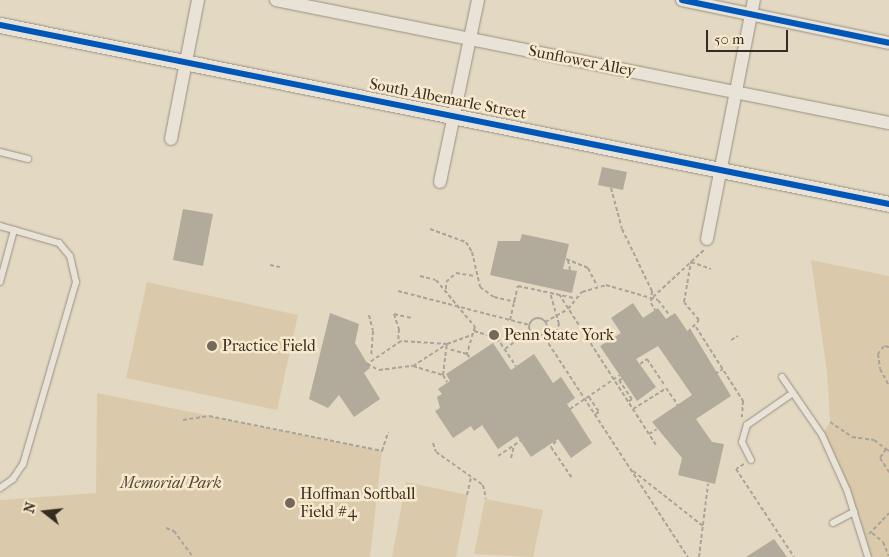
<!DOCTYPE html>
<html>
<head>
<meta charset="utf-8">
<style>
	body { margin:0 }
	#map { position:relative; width:889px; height:557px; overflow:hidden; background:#e3d8c1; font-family:"IM FELL French Canon",serif }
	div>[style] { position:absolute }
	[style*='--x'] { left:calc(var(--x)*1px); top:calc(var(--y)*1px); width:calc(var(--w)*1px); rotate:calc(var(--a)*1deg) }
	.green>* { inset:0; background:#dacaab }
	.building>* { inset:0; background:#b2aa9a }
	.path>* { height:2px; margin-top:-1px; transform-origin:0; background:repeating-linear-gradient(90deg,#a9a39a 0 4px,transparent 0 6.5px) }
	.path>.ring { margin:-1px; padding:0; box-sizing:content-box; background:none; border:2px solid #a9a39a; border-radius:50% }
	.roads { filter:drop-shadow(0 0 1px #989083) drop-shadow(0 0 1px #989083) }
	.service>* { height:6px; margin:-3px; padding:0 3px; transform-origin:3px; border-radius:3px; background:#e8e2d7 }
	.minor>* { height:12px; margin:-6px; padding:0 6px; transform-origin:6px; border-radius:6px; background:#e8e2d7 }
	.tertiary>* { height:15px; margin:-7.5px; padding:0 7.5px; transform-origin:7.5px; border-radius:7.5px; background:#e8e2d7 }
	.cycleway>* { height:6px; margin:-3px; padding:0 3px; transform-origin:3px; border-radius:3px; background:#0057b8 }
	.dots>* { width:14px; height:14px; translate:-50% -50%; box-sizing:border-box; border:2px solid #f7e9cd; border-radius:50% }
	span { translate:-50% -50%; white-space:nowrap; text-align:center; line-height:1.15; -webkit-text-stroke:5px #f7e9cd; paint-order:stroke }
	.street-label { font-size:16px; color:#372c21 }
	.poi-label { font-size:16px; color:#372c21 }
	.left { translate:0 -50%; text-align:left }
	.park-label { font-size:16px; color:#564939; font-style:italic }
	.north { position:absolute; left:20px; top:487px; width:50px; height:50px; -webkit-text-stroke:4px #f7e9cd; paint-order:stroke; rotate:286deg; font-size:14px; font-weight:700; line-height:20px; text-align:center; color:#372c21 }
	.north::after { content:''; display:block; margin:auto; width:18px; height:22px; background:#372c21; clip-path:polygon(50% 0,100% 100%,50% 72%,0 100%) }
	.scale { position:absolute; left:706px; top:30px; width:82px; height:22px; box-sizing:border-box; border:2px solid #372c21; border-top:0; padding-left:6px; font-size:15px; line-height:18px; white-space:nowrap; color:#372c21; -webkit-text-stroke:4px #f7e9cd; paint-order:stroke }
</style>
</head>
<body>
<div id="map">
	<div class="green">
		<i style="clip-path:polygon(811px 260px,889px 276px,889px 557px,868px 557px,847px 490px,822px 435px,830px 422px,827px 372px)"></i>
		<i style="clip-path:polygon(147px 282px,298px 315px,277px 410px,126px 378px)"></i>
		<i style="clip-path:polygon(97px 393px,382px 451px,370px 557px,0 557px,0 500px,96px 493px)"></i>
		<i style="clip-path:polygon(406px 482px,468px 495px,456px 557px,392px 557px)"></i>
		<i style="clip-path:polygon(485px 499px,543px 510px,533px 557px,474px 554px)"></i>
	</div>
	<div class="building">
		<i style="clip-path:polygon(602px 167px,627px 172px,623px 190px,598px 185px)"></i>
		<i style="clip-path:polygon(183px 209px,213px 214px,203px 266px,173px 260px)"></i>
		<i style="clip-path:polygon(522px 234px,569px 244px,563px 269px,577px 271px,572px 293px,490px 275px,498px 241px,520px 241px)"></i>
		<i style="clip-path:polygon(633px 303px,643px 318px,658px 308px,666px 319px,675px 313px,688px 332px,691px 330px,731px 396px,696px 419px,712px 442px,724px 444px,715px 484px,678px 475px,682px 458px,652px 422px,692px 395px,658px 346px,636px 359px,656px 387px,637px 401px,600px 346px,621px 333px,611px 318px)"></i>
		<i style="clip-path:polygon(330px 313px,359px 324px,355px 343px,370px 368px,364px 373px,380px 399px,354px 417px,339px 395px,328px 408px,309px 399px)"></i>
		<i style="clip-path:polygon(493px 343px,511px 370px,534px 354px,553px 383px,561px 377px,575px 398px,567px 404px,592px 443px,571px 458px,558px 439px,531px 457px,517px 436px,498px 449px,482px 425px,474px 431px,471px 426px,453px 438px,435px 411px,440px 408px,437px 397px,442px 394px,438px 389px,450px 381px,446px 374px)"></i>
		<i style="clip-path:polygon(774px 539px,787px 557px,746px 557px)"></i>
	</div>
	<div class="path">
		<i style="--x:611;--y:188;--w:42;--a:75"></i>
		<i style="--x:622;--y:229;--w:69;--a:64.2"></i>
		<i style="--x:652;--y:291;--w:12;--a:95"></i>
		<i style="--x:651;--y:303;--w:8;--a:60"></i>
		<i style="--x:430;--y:229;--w:38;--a:20"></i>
		<i style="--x:466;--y:242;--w:12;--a:59"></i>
		<i style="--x:472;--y:252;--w:36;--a:77"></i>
		<i style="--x:480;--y:287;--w:17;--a:36"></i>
		<i style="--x:494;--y:297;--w:22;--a:13"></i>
		<i style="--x:566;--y:259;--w:24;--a:22"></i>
		<i style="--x:588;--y:268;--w:20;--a:63"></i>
		<i style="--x:568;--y:260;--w:10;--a:79"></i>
		<i style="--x:270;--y:265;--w:10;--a:11"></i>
		<i style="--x:420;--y:276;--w:16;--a:14"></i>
		<i style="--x:436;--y:280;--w:61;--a:50.3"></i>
		<i style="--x:475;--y:327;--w:28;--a:107"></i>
		<i style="--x:467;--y:354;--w:20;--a:-165"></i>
		<i style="--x:446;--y:289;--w:7;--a:-90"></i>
		<i style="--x:446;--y:282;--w:13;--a:-42"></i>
		<i style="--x:456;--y:273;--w:19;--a:9"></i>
		<i style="--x:398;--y:291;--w:135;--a:14.5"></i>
		<i style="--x:559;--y:294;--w:179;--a:57.3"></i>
		<i style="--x:653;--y:297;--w:71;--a:-42.7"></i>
		<i style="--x:394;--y:314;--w:16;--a:72"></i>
		<i style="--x:399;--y:329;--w:13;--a:94"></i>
		<i style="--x:394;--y:314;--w:18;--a:13"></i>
		<i style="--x:369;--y:315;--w:16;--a:76"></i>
		<i style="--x:373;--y:331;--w:26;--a:94"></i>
		<i class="ring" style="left:529px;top:318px;width:16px;height:16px"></i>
		<i style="--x:510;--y:320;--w:35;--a:-77"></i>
		<i style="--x:518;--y:286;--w:57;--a:12.1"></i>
		<i style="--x:545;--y:322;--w:26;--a:-29"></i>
		<i style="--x:568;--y:309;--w:22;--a:-51"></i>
		<i style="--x:582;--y:292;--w:25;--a:-16"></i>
		<i style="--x:606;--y:285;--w:54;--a:16.1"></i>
		<i style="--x:658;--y:300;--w:20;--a:53"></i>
		<i style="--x:696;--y:327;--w:88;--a:57.6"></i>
		<i style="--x:743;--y:401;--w:16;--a:94"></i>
		<i style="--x:474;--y:331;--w:24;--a:17"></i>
		<i style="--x:497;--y:338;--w:34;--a:56"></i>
		<i style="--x:688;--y:332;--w:16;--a:-47"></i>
		<i style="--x:699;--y:320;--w:23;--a:-130"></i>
		<i style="--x:684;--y:302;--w:41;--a:-80.1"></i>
		<i style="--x:691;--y:262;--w:21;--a:19"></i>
		<i style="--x:542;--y:335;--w:10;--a:17"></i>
		<i style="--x:552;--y:338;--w:16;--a:-63"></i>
		<i style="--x:559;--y:324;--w:32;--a:-106"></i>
		<i style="--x:545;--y:338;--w:262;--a:56.9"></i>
		<i style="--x:731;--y:340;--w:8;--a:-30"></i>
		<i style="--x:889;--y:347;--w:5;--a:-169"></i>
		<i style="--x:884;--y:346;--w:10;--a:127"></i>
		<i style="--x:878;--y:354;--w:15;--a:82"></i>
		<i style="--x:880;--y:369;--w:19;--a:62"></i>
		<i style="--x:505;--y:349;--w:30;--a:-37"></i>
		<i style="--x:467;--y:354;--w:5;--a:53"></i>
		<i style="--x:640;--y:364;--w:9;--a:-36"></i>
		<i style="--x:647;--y:359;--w:32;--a:56"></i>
		<i style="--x:413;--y:366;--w:40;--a:-32.9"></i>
		<i style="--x:447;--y:344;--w:27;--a:-20"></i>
		<i style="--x:715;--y:374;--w:9;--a:-32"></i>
		<i style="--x:443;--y:375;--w:31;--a:-83"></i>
		<i style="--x:447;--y:344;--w:46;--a:-176.3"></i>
		<i style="--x:401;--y:341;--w:41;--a:145.9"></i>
		<i style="--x:367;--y:364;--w:13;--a:27"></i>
		<i style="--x:379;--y:370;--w:34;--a:-7"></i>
		<i style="--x:413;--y:366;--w:31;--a:17"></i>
		<i style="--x:443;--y:375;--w:8;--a:60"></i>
		<i style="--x:622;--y:379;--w:3;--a:162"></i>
		<i style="--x:619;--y:380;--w:23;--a:56"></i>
		<i style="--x:632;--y:399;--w:5;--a:143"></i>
		<i style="--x:666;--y:388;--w:21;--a:55"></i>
		<i style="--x:589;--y:397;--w:18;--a:56"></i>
		<i style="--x:599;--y:412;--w:4;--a:153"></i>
		<i style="--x:570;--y:409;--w:60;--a:-34.2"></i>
		<i style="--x:633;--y:409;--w:39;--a:-32"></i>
		<i style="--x:183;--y:420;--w:26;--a:-9"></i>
		<i style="--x:209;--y:416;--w:177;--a:11.4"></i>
		<i style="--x:382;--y:451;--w:20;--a:-72"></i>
		<i style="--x:830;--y:422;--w:27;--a:34"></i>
		<i style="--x:852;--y:437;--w:22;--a:8"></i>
		<i style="--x:874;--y:440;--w:15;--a:37"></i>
		<i style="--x:649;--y:434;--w:9;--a:-32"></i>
		<i style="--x:556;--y:441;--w:8;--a:130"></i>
		<i style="--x:551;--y:447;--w:37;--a:56"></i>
		<i style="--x:433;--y:443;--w:9;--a:72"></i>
		<i style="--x:436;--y:452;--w:57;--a:35.1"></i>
		<i style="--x:483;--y:485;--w:14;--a:78"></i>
		<i style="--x:889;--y:451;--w:4;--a:-146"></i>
		<i style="--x:886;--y:449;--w:11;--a:124"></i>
		<i style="--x:880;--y:458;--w:17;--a:57"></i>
		<i style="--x:498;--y:456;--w:27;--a:-34"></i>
		<i style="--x:511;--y:458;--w:13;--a:-77"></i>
		<i style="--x:744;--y:464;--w:9;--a:148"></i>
		<i style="--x:736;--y:469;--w:105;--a:56.6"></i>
		<i style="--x:633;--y:471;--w:89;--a:38.2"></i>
		<i style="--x:467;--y:495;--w:18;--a:-77"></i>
		<i style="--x:166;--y:528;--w:9;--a:21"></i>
		<i style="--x:174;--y:531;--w:32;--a:54"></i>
		<i style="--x:872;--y:533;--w:14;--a:39"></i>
		<i style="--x:883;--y:542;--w:15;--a:67"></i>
		<i style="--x:869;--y:534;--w:29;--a:-46"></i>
		<i style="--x:699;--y:557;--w:74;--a:-83"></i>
	</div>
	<div class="roads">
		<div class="service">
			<i style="--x:0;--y:152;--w:29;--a:14"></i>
			<i style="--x:0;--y:226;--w:15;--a:16"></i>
			<i style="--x:0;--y:282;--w:54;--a:-74.9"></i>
			<i style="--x:14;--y:230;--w:47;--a:16.1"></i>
			<i style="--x:59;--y:243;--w:17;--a:50"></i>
			<i style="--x:70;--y:256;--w:27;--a:77"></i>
			<i style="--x:76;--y:282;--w:190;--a:106.2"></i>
			<i style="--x:23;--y:464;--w:18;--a:124"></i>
			<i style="--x:13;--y:479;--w:16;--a:145"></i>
			<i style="--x:782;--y:377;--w:70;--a:55.4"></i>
			<i style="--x:822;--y:435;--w:60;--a:65.6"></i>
			<i style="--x:847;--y:490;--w:70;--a:72.6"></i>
			<i style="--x:751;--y:460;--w:20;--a:-117"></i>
			<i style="--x:742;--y:442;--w:18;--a:-74"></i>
			<i style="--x:747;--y:425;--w:56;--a:-34.8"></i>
			<i style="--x:833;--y:523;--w:24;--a:-28"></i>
		</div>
		<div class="minor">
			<i style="--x:276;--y:0;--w:625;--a:11.35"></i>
			<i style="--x:682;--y:0;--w:211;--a:11.7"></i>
			<i style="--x:171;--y:139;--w:142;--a:-79"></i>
			<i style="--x:440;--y:182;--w:186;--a:-78.2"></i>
			<i style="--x:707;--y:239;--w:244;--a:-78.9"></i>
		</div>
		<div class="tertiary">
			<i style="--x:0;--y:25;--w:907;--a:11.38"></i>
		</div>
	</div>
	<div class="cycleway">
		<i style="--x:682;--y:0;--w:211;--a:11.7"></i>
		<i style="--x:0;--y:25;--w:907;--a:11.38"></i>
	</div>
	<div class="dots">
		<i style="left:494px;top:335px;background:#736859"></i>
		<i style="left:212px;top:346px;background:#736859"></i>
		<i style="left:290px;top:503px;background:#736859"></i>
	</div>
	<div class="street-label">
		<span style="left:582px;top:61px;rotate:11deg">Sunflower Alley</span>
		<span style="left:448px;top:99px;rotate:11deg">South Albemarle Street</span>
	</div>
	<div class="poi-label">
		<span class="left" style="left:504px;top:335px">Penn State York</span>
		<span class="left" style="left:222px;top:346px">Practice Field</span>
		<span class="left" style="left:300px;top:503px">Hoffman Softball<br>Field #4</span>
	</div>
	<div class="park-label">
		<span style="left:171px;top:483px">Memorial Park</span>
	</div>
	<div class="north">N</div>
	<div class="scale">50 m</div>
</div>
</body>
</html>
